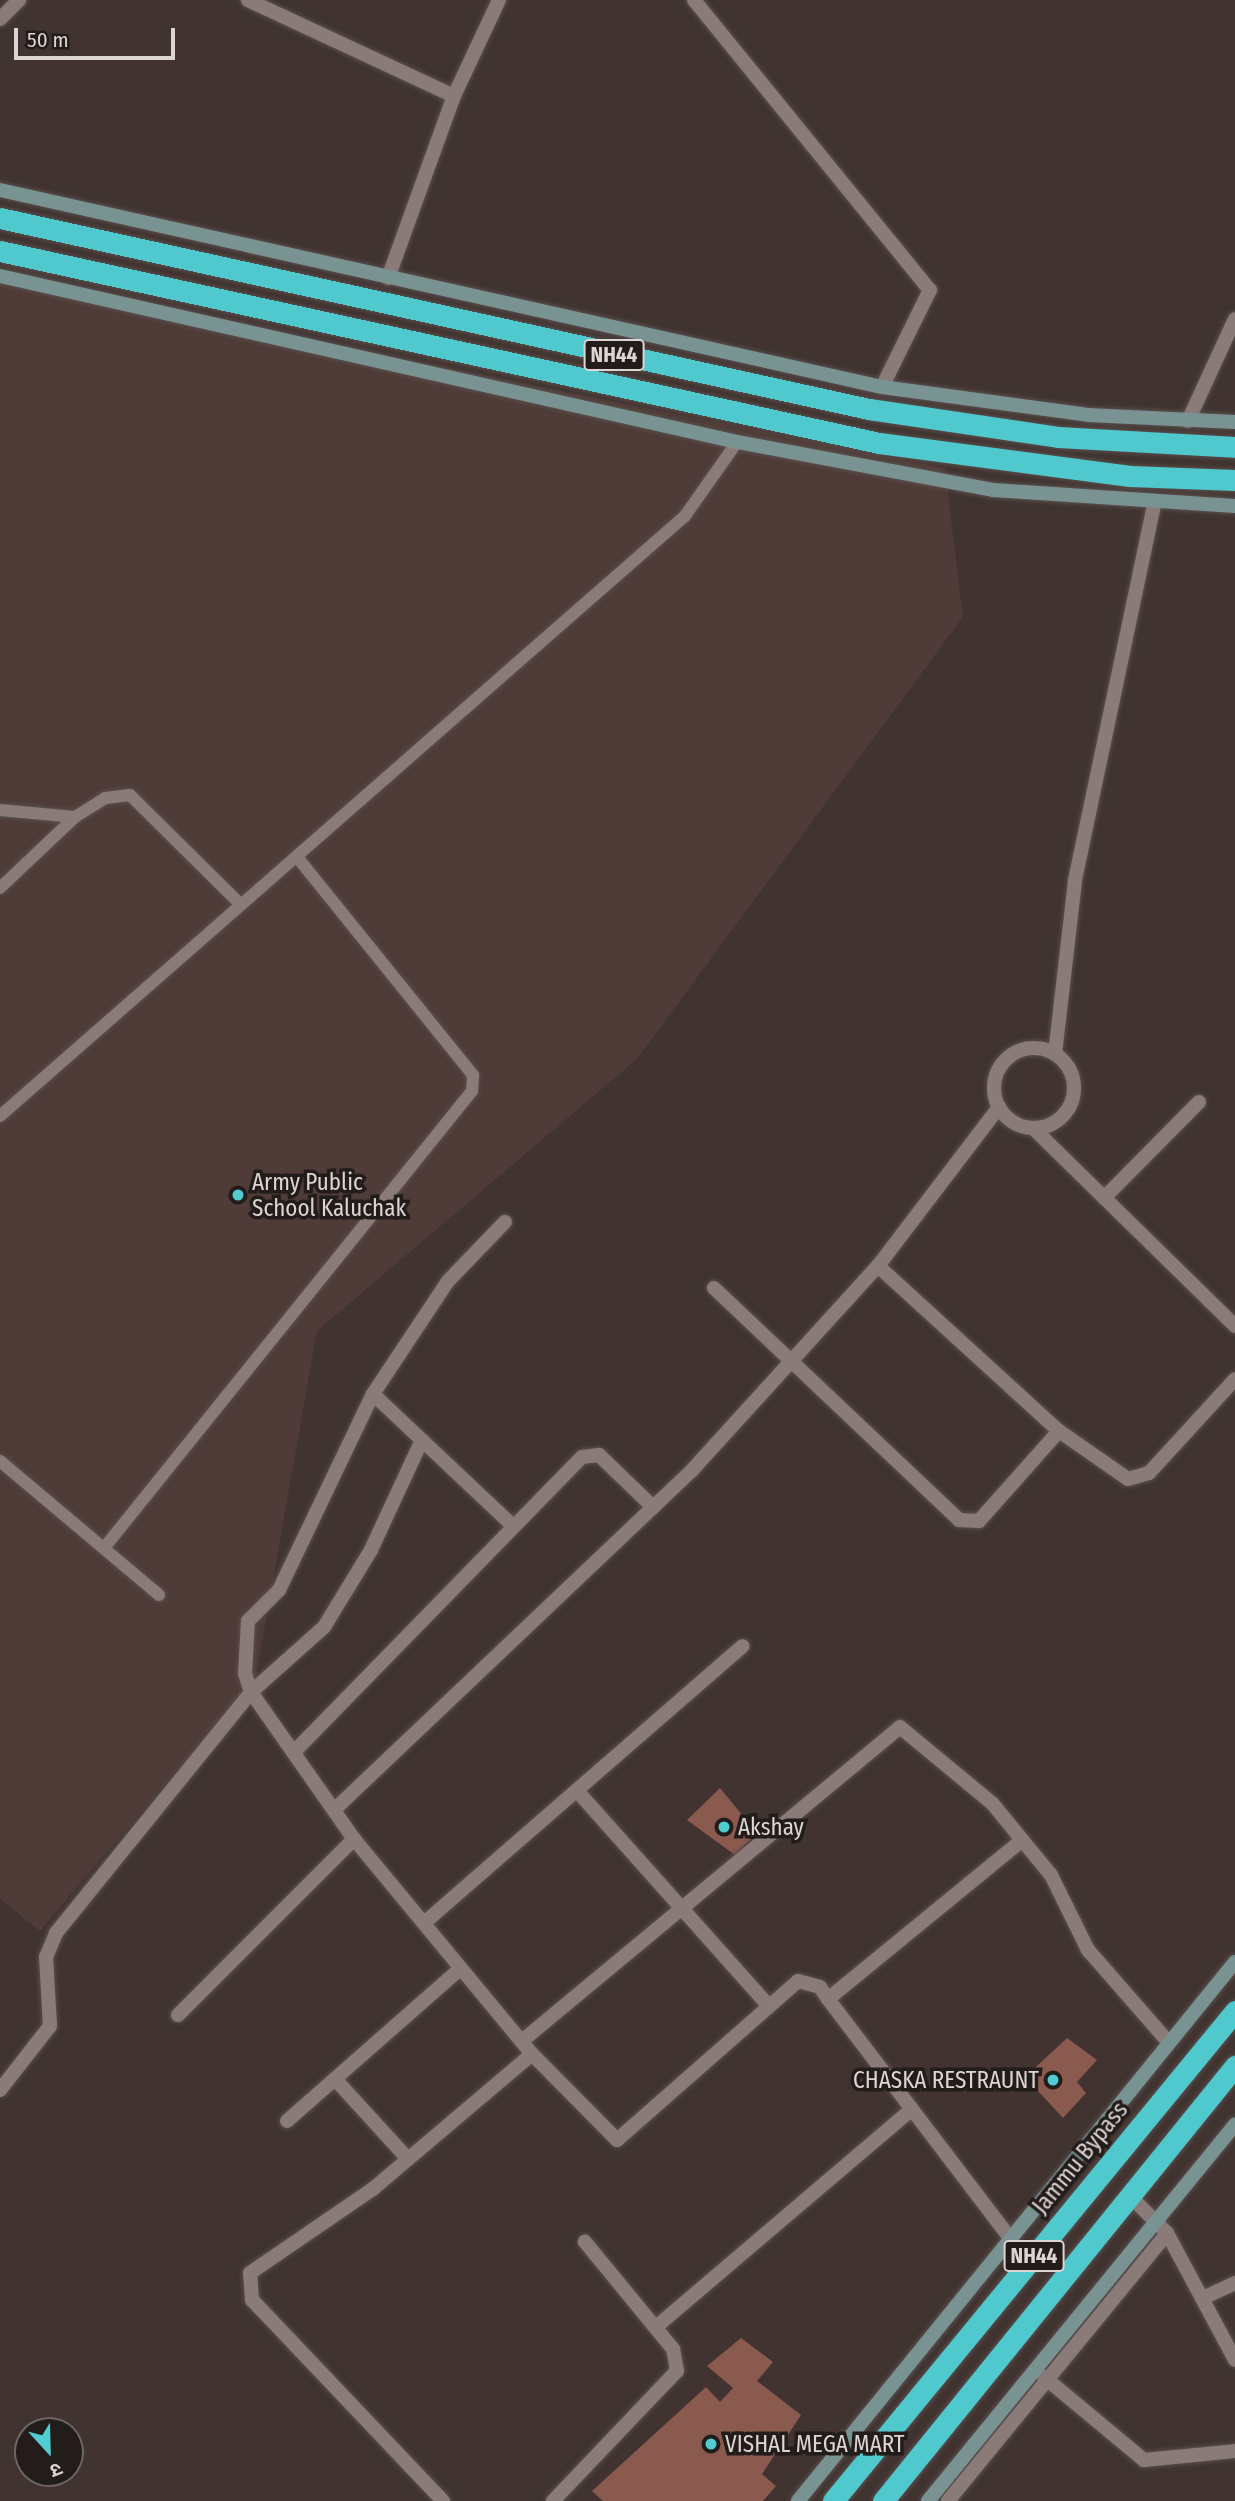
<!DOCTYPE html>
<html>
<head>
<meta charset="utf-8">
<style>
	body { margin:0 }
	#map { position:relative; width:1235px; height:2501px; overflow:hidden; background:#403330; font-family:"Fira Sans Condensed","Noto Sans Devanagari",sans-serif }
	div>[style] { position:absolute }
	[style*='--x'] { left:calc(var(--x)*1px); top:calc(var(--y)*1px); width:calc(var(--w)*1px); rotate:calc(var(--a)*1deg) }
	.built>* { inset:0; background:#4f3b37 }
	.building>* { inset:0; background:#8b5a4e }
	.roads { filter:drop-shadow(0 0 2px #594f4c) drop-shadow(0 0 2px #594f4c) }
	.lane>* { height:12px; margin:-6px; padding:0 6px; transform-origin:6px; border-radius:6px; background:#8a7b78 }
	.street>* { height:14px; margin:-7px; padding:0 7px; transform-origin:7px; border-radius:7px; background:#8a7b78 }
	.street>.ring { margin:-7px; padding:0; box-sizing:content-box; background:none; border:14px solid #8a7b78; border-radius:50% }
	.secondary>* { height:14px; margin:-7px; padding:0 7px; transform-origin:7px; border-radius:7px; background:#799292 }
	.highway>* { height:21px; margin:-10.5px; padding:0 10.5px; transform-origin:10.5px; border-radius:10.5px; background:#50c9ce }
	.dots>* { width:19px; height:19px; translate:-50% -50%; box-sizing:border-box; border:4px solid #221c1b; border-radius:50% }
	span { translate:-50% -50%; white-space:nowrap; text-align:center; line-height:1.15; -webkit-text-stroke:7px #221c1b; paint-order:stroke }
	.shield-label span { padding:2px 5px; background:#221c1b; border:2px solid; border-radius:5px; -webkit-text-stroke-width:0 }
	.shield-label { font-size:21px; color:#ddd5d3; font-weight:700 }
	.poi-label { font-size:23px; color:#ddd5d3 }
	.left { translate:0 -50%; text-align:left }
	.right { translate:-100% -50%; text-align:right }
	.street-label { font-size:23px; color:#ddd5d3 }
	.north { position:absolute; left:14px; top:2417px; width:70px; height:70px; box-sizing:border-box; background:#221c1b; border:2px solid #6d6665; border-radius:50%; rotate:158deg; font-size:19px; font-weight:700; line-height:28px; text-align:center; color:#ddd5d3 }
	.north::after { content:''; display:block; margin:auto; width:24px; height:32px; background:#51ccd1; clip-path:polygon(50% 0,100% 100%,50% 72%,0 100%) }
	.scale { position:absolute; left:14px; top:28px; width:161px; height:32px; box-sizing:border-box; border:4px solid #ddd5d3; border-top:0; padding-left:9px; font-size:21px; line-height:24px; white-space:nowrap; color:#ddd5d3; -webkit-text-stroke:5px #221c1b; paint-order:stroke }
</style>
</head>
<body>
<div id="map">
	<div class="built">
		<i style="clip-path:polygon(0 278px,945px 468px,963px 617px,637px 1059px,317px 1331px,256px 1677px,40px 1931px,0 1899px)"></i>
	</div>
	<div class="building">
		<i style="clip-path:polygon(720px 1788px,757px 1833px,735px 1855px,687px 1820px)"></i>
		<i style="clip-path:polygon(1067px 2038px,1097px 2060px,1077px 2082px,1086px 2093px,1063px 2118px,1025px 2077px)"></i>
		<i style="clip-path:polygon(741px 2338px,773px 2362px,757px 2381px,801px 2415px,762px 2474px,776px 2486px,763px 2501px,603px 2501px,592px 2491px,706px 2387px,720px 2402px,733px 2388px,707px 2366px)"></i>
	</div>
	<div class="roads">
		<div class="lane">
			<i style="--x:0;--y:810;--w:75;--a:5.3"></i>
			<i style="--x:0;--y:888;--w:103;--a:-43.4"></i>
			<i style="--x:75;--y:817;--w:36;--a:-32"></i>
			<i style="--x:105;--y:798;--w:25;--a:-7"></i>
			<i style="--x:130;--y:795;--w:156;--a:44.7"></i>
			<i style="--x:0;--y:1116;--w:911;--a:-41.22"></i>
			<i style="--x:685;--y:516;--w:90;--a:-54.9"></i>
			<i style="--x:0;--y:1461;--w:208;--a:40.1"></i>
			<i style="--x:104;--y:1548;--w:587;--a:-51.16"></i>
			<i style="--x:472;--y:1091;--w:16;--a:-86"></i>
			<i style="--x:473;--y:1075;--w:280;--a:-128.9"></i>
		</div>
		<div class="street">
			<i style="--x:248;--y:0;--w:227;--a:25"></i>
			<i style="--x:694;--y:0;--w:374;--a:50.9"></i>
			<i style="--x:930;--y:290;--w:108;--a:116.3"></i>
			<i style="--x:0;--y:19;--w:27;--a:-45"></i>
			<i style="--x:388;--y:278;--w:194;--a:-70.1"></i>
			<i style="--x:454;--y:96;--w:106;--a:-64.9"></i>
			<i style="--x:1188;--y:421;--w:112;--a:-65.3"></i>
			<i class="ring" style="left:994px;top:1048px;width:66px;height:66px"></i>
			<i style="--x:1055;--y:1054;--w:175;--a:-83.4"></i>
			<i style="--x:1075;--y:880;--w:384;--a:-78.1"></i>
			<i style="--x:1033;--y:1128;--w:283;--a:44.4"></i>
			<i style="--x:1104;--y:1198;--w:135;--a:-45.3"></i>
			<i style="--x:505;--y:1222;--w:82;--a:134"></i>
			<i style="--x:448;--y:1281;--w:136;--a:123.6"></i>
			<i style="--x:373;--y:1394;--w:191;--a:43.3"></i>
			<i style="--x:878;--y:1266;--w:245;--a:42.4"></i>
			<i style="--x:1059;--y:1431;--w:84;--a:34.8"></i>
			<i style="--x:1128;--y:1479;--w:22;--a:-16"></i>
			<i style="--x:1149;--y:1473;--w:127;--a:-47.5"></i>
			<i style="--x:714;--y:1288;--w:337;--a:43.4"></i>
			<i style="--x:959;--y:1520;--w:20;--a:3"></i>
			<i style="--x:979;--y:1521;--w:120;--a:-48.4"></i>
			<i style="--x:422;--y:1440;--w:121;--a:114.9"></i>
			<i style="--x:371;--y:1550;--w:90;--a:121.4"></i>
			<i style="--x:324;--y:1627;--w:98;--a:138.3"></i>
			<i style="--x:251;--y:1692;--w:179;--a:55"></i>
			<i style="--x:354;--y:1839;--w:279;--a:50.4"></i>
			<i style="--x:532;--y:2054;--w:121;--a:45.3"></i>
			<i style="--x:617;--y:2140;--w:241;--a:-41.3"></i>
			<i style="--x:798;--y:1981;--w:23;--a:15"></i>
			<i style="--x:820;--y:1987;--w:14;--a:56"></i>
			<i style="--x:294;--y:1752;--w:412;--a:-45.7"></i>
			<i style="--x:582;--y:1457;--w:17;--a:-7"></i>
			<i style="--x:599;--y:1455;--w:75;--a:43.9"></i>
			<i style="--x:579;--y:1793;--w:285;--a:48.3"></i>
			<i style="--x:334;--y:1810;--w:495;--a:-43.5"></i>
			<i style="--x:693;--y:1469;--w:275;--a:-47.7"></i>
			<i style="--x:878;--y:1266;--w:200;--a:-52.7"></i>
			<i style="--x:424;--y:1923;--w:422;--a:-41"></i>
			<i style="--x:178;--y:2015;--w:249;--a:-45"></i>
			<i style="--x:522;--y:2041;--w:491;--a:-39.7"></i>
			<i style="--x:900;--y:1727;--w:119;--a:39.6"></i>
			<i style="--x:992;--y:1803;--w:93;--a:50.7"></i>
			<i style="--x:1051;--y:1875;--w:84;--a:63.7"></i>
			<i style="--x:1088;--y:1950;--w:123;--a:48.9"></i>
			<i style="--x:335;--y:2079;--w:108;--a:47.6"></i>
			<i style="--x:0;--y:2090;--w:81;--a:-52"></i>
			<i style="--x:50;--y:2026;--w:69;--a:-93.3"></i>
			<i style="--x:46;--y:1957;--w:26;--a:-67"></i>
			<i style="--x:56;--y:1933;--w:310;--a:-51"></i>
			<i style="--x:251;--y:1692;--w:19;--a:-108"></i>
			<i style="--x:245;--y:1674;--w:53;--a:-86.8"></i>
			<i style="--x:248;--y:1621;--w:44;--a:-45"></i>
			<i style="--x:279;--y:1590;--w:217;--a:-64.4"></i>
			<i style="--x:287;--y:2121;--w:229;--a:-41.3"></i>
			<i style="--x:1130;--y:2196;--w:52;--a:45"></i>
			<i style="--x:1167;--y:2233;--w:144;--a:61.8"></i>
			<i style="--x:1010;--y:2238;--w:300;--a:-127.3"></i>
			<i style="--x:828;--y:1999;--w:251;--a:-39.3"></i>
			<i style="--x:1205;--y:2297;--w:33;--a:-25"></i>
			<i style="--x:656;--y:2327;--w:336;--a:-40.4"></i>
			<i style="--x:1044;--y:2377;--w:130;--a:39.7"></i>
			<i style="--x:1144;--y:2460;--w:91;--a:-5.6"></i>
			<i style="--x:443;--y:2501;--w:277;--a:-133.5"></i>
			<i style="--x:252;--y:2300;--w:27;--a:-94"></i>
			<i style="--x:250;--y:2273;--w:150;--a:-34.4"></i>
			<i style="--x:374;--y:2188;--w:207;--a:-40.3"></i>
			<i style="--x:553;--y:2501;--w:180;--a:-46.4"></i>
			<i style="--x:677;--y:2371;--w:22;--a:-100"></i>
			<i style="--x:673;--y:2349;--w:139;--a:-129.4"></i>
			<i style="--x:948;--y:2501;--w:346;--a:-50.7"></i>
		</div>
		<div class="secondary">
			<i style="--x:0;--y:190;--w:904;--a:12.59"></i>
			<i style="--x:882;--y:387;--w:208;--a:7.7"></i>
			<i style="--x:1088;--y:415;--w:147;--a:2.7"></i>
			<i style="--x:0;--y:276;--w:755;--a:12.69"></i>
			<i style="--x:737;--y:442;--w:260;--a:10.6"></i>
			<i style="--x:993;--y:490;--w:243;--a:3.8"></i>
			<i style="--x:798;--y:2501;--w:694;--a:-50.97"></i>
			<i style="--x:928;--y:2501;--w:486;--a:-50.8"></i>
		</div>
		<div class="highway">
			<i style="--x:0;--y:218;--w:890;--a:12.4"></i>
			<i style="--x:869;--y:409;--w:191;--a:8.4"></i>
			<i style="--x:1058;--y:437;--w:177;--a:3.2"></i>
			<i style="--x:0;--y:251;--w:900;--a:12.32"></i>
			<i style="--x:879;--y:443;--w:253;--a:7.5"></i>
			<i style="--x:1130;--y:476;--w:105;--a:2.2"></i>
			<i style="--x:833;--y:2501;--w:634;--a:-50.63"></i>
			<i style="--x:883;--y:2501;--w:560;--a:-51.02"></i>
		</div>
	</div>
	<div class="dots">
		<i style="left:238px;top:1195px;background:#51ccd1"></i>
		<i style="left:724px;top:1827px;background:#51ccd1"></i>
		<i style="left:1053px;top:2080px;background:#51ccd1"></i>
		<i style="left:711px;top:2444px;background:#51ccd1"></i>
	</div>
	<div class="shield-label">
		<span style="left:614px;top:355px">NH44</span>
		<span style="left:1034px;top:2256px">NH44</span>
	</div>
	<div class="poi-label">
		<span class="left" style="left:252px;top:1195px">Army Public<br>School Kaluchak</span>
		<span class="left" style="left:738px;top:1827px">Akshay</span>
		<span class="right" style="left:1039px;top:2080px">CHASKA RESTRAUNT</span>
		<span class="left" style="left:725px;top:2444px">VISHAL MEGA MART</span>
	</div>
	<div class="street-label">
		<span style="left:1080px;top:2158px;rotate:-51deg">Jammu Bypass</span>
	</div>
	<div class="north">उ</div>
	<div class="scale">50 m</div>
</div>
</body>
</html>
